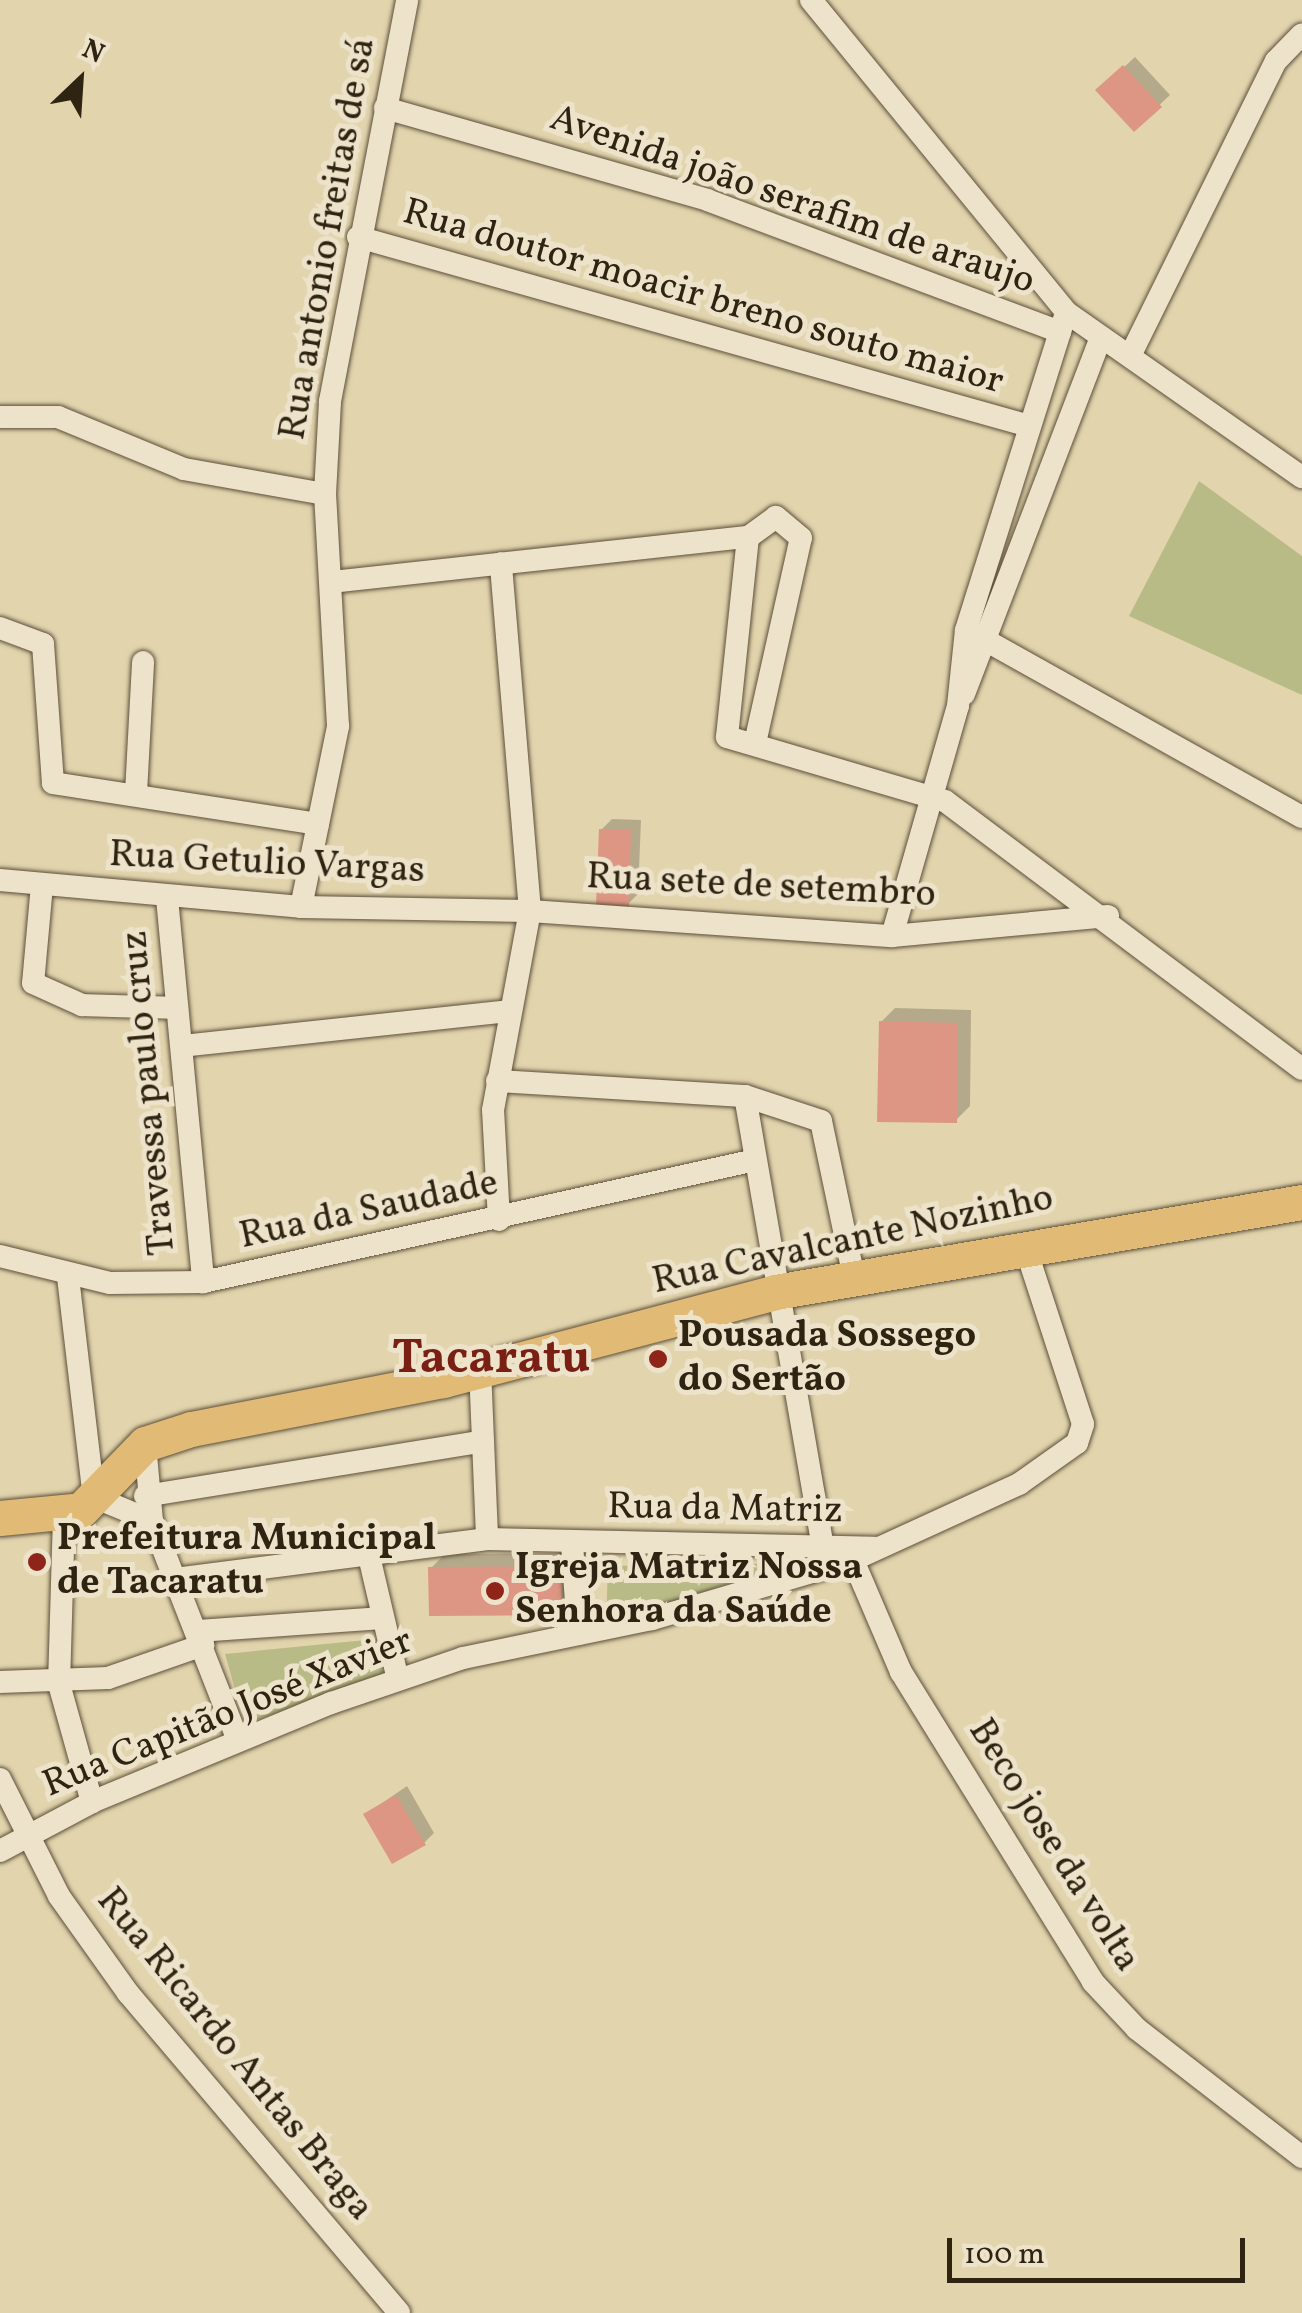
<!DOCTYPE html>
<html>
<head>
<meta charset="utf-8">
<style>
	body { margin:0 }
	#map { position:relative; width:1302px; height:2313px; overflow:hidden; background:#e2d4ad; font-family:Vollkorn,serif }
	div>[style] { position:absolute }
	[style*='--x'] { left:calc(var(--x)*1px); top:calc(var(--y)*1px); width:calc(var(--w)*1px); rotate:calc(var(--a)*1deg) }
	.green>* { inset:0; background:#b9bb86 }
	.shadow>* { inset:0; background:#0003 }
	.building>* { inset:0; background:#dc9683 }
	.roads { filter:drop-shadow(0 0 2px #5c4f39) drop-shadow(0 0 2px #5c4f39) }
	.street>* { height:22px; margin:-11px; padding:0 11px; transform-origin:11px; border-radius:11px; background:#ece3ca }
	.primary>* { height:35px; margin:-17.5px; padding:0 17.5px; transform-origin:17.5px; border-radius:17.5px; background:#e1ba76 }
	.dots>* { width:28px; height:28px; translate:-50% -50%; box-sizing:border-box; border:5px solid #ece3ca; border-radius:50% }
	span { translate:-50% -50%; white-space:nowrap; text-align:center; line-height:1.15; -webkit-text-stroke:10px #ece3ca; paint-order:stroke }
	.street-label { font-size:38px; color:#2f2312 }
	.poi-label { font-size:38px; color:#2f2312; font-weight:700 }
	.left { translate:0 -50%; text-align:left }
	.district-label { font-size:48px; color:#7a1f14; font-weight:700 }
	.north { position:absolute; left:30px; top:30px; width:100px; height:100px; -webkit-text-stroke:8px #ece3ca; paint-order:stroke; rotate:25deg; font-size:28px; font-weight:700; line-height:40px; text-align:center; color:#2f2312 }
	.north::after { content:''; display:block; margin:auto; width:35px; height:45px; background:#2f2312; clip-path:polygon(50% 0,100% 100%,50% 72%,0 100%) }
	.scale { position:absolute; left:947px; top:2238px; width:298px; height:45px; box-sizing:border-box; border:5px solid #2f2312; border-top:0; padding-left:12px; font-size:30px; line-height:35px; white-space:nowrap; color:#2f2312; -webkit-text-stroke:8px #ece3ca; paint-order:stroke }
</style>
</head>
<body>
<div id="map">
	<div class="green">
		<i style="clip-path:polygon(1199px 481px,1302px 556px,1302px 695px,1129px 616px)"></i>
		<i style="clip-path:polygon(795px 1563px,664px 1604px,606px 1623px,608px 1566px)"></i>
		<i style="clip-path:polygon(376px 1639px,383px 1675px,245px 1724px,225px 1654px)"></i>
	</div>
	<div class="shadow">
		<i style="clip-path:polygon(1135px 57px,1170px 95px,1134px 129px,1099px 90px)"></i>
		<i style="clip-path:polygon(612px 819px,641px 820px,638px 894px,628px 904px,601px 830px)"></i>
		<i style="clip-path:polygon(895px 1008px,971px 1010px,970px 1106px,956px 1120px,881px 1022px)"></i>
		<i style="clip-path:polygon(575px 1553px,576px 1598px,561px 1613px,431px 1568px,445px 1554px)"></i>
		<i style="clip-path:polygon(407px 1786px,434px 1833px,424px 1843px,366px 1814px)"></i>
	</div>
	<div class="building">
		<i style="clip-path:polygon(1123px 65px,1162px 107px,1134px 132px,1095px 90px)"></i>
		<i style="clip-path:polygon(599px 829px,631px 830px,629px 907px,596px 906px)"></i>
		<i style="clip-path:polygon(879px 1021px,958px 1023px,957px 1123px,877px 1122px)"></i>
		<i style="clip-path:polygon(562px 1566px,562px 1615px,429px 1616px,428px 1567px)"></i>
		<i style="clip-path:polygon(396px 1795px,426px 1845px,392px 1864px,363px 1814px)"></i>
	</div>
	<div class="roads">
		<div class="street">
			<i style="--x:811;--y:0;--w:403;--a:50.7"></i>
			<i style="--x:1066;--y:312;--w:288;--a:35"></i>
			<i style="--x:385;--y:108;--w:335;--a:15.9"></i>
			<i style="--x:707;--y:200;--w:377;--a:20.5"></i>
			<i style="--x:358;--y:237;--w:697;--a:15.73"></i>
			<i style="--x:1130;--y:356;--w:329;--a:-63.7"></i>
			<i style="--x:1276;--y:61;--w:37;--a:-46"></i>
			<i style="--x:0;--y:417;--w:58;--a:0"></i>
			<i style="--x:58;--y:417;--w:136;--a:22.4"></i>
			<i style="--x:184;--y:469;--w:143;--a:10.1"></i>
			<i style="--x:332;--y:582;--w:418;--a:-6.2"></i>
			<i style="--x:0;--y:628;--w:46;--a:20.4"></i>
			<i style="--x:43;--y:644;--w:139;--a:85.9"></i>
			<i style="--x:53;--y:783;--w:268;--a:8.8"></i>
			<i style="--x:978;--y:636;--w:371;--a:29.2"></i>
			<i style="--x:964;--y:694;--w:382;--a:-69"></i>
			<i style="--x:755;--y:743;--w:210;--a:-77.4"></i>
			<i style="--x:801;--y:538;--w:33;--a:-140"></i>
			<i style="--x:776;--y:517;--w:34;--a:144"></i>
			<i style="--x:748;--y:537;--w:201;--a:96"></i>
			<i style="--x:727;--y:737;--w:227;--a:16.4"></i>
			<i style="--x:945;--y:801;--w:446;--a:36.9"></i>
			<i style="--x:136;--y:793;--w:131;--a:-86.9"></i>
			<i style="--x:0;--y:880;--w:302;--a:5.1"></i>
			<i style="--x:301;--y:907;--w:229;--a:1"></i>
			<i style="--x:530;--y:911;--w:363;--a:4"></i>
			<i style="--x:892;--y:936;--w:217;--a:-5.3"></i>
			<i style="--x:42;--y:885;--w:98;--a:95.2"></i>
			<i style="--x:33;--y:983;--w:54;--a:24.2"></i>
			<i style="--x:82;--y:1005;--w:95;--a:1.8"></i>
			<i style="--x:167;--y:898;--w:386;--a:84.6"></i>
			<i style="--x:301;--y:907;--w:185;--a:-78.4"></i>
			<i style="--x:338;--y:726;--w:232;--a:-93.2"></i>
			<i style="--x:325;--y:494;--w:93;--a:-86.9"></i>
			<i style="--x:330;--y:401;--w:408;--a:-79.1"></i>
			<i style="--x:892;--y:936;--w:239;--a:-74"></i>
			<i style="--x:958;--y:706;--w:76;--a:-84"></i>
			<i style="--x:966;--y:630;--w:326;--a:-72.5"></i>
			<i style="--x:182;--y:1046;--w:329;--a:-6.1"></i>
			<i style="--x:497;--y:1081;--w:248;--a:3.5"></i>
			<i style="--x:745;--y:1096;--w:457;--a:80.2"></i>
			<i style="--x:745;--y:1096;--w:80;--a:18.2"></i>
			<i style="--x:821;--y:1121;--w:160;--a:78.1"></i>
			<i style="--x:499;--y:1220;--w:110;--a:-93.1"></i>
			<i style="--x:493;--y:1110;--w:202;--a:-79.5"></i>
			<i style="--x:530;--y:911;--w:349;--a:-94.8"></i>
			<i style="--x:0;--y:1256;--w:113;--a:13.8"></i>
			<i style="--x:110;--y:1283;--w:93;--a:-0.6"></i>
			<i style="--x:203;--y:1282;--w:561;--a:-12.45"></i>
			<i style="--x:68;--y:1277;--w:222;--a:83.3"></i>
			<i style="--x:94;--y:1497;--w:63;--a:22.5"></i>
			<i style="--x:480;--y:1369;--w:170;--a:87.6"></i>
			<i style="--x:145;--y:1444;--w:77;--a:84.8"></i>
			<i style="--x:152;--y:1521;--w:236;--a:68.6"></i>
			<i style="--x:145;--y:1496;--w:342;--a:-9.2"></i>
			<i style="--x:64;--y:1516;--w:168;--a:91.7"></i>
			<i style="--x:59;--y:1684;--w:123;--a:74.4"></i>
			<i style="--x:572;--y:1543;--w:91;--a:86.2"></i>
			<i style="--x:368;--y:1552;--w:131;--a:76.8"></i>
			<i style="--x:853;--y:1560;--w:122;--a:66.8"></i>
			<i style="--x:901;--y:1672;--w:365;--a:58.2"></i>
			<i style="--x:1093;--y:1982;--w:64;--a:46.9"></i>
			<i style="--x:1137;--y:2029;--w:209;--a:37.8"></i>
			<i style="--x:175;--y:1579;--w:315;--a:-7.3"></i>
			<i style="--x:487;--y:1539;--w:387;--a:1.3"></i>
			<i style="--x:198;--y:1631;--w:185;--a:-4"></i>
			<i style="--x:0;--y:1682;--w:108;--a:-2.1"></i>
			<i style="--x:108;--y:1678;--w:101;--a:-19.2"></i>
			<i style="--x:0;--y:1779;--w:131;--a:63.2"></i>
			<i style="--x:59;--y:1896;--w:119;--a:54.6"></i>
			<i style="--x:128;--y:1993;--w:419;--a:49.7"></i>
			<i style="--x:0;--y:1851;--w:104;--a:-28"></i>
			<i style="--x:92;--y:1802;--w:259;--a:-22.5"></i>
			<i style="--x:331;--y:1703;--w:139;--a:-18.8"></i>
			<i style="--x:463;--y:1658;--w:193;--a:-11.7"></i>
			<i style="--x:652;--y:1619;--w:209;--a:-16.4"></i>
			<i style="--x:853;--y:1560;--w:183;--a:-24.6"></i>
			<i style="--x:1019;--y:1484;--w:71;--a:-35.3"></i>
			<i style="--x:1077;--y:1443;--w:20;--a:-72"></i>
			<i style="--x:1083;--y:1424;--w:186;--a:-108.1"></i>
		</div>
		<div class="primary">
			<i style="--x:0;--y:1518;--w:81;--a:-5.6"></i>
			<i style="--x:81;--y:1510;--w:92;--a:-45.9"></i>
			<i style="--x:145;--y:1444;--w:48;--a:-18.1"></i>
			<i style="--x:191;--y:1429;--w:257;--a:-11"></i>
			<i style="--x:443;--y:1380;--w:343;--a:-14.8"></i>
			<i style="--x:775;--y:1292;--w:535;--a:-9.69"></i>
		</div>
	</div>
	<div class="dots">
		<i style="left:658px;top:1359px;background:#8f2418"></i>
		<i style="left:37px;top:1562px;background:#8f2418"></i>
		<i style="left:495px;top:1591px;background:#8f2418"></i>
	</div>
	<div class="street-label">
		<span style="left:792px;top:201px;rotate:19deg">Avenida joão serafim de araujo</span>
		<span style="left:329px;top:239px;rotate:-80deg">Rua antonio freitas de sá</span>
		<span style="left:703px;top:298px;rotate:16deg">Rua doutor moacir breno souto maior</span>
		<span style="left:267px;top:864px;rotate:3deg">Rua Getulio Vargas</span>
		<span style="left:761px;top:887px;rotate:3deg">Rua sete de setembro</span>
		<span style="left:150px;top:1093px;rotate:-95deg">Travessa paulo cruz</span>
		<span style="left:369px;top:1211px;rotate:-12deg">Rua da Saudade</span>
		<span style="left:853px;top:1241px;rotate:-12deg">Rua Cavalcante Nozinho</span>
		<span style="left:725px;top:1510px;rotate:1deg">Rua da Matriz</span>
		<span style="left:228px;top:1714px;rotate:-22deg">Rua Capitão José Xavier</span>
		<span style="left:1053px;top:1846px;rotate:58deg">Beco jose da volta</span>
		<span style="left:234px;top:2055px;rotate:51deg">Rua Ricardo Antas Braga</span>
	</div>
	<div class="poi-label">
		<span class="left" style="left:678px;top:1359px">Pousada Sossego<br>do Sertão</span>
		<span class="left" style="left:57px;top:1562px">Prefeitura Municipal<br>de Tacaratu</span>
		<span class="left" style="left:515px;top:1591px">Igreja Matriz Nossa<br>Senhora da Saúde</span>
	</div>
	<div class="district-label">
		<span style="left:491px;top:1360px">Tacaratu</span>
	</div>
	<div class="north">N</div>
	<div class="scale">100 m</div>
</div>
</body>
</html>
